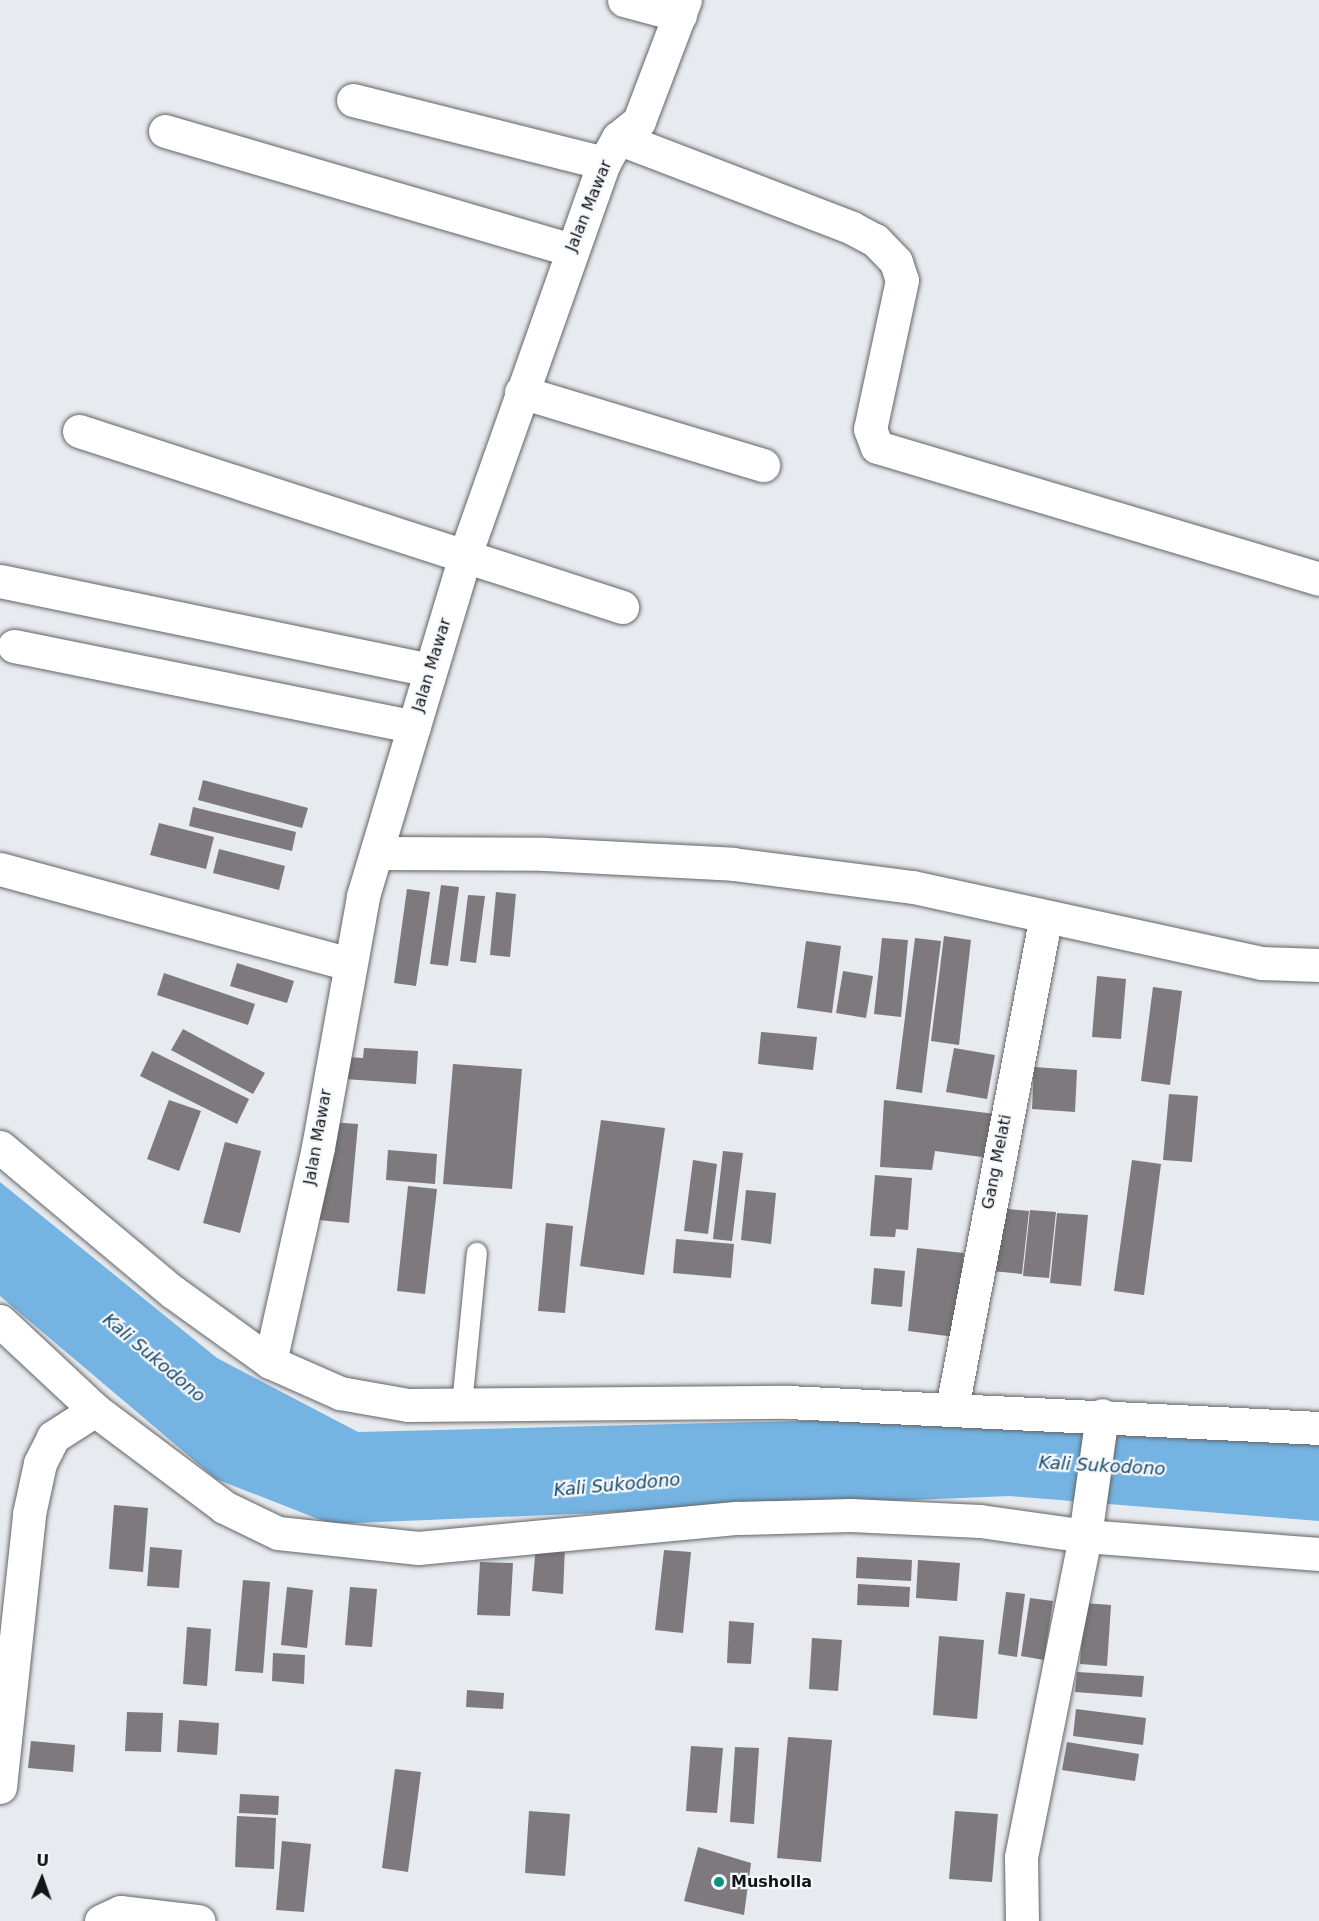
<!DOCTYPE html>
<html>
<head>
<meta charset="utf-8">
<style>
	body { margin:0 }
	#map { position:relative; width:1319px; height:1921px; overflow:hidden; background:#e7eaee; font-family:"DejaVu Sans",sans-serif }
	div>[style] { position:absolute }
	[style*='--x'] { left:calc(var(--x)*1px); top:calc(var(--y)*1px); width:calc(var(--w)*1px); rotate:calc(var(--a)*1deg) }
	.water>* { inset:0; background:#74b3e2 }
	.building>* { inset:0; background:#7d797d }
	.roads { filter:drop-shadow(0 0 2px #626568) drop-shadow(0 0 2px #626568) }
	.service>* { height:20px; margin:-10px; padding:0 10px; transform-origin:10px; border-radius:10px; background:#fff }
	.minor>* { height:33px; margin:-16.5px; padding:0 16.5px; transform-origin:16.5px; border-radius:16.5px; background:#fff }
	.secondary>* { height:33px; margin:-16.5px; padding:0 16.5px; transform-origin:16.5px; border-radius:16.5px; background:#fff }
	.dots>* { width:16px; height:16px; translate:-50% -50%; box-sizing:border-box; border:3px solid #f4f8fc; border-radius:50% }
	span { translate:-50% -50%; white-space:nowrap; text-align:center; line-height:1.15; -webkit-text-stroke:4.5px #f4f8fc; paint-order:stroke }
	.street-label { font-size:16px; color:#131415 }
	.poi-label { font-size:16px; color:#131415; font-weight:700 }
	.left { translate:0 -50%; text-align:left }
	.water-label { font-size:18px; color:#194868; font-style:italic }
	.north { position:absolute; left:12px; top:1849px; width:60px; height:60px; -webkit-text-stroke:4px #f4f8fc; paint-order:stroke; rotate:2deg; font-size:16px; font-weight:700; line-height:24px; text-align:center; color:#131415 }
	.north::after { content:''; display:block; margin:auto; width:21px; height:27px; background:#131415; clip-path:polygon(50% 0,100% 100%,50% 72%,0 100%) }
</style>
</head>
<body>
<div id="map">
	<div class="water">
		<i style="clip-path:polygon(0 1182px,217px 1358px,358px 1432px,1038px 1415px,1319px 1440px,1319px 1521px,1009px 1496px,331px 1524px,216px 1479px,0 1296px)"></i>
	</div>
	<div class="building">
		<i style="clip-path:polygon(203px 780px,308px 808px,302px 828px,198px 800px)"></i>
		<i style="clip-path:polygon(193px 807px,296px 832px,292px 851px,189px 826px)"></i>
		<i style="clip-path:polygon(159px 823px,214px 837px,206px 869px,150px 855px)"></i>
		<i style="clip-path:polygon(219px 849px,285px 866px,279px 890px,213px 873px)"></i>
		<i style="clip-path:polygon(441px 885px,459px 887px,448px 966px,430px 964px)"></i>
		<i style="clip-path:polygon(407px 889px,430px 892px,416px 986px,394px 983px)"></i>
		<i style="clip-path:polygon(496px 892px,516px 894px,510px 957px,490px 955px)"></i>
		<i style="clip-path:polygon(468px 895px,485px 896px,476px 963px,460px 961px)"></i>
		<i style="clip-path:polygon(944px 936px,971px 940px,959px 1045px,931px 1041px)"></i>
		<i style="clip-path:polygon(882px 938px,908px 940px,901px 1017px,874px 1014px)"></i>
		<i style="clip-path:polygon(915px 938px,941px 941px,922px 1093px,896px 1089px)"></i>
		<i style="clip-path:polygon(806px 941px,841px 946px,832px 1013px,797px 1008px)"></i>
		<i style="clip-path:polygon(237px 963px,294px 981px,287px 1003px,230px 986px)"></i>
		<i style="clip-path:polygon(843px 971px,873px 976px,866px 1018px,836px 1013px)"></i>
		<i style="clip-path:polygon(164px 973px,255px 1004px,248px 1025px,157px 995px)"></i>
		<i style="clip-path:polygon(1097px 976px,1126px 979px,1121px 1039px,1092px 1037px)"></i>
		<i style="clip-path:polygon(1153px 987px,1182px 991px,1170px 1085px,1141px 1081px)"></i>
		<i style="clip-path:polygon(183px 1029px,265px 1073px,253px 1094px,171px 1050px)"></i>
		<i style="clip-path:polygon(761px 1032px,817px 1037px,813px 1070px,758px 1064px)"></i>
		<i style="clip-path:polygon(364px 1048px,418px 1051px,416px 1084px,345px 1079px,346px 1057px,363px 1058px)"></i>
		<i style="clip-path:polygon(954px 1048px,995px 1055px,987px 1099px,946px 1092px)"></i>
		<i style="clip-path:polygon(152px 1051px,249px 1099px,237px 1124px,140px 1076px)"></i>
		<i style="clip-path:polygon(453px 1064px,522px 1069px,512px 1189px,443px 1184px)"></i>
		<i style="clip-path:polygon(1034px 1067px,1077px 1070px,1075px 1112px,1032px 1109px)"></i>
		<i style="clip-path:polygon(1169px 1094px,1198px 1096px,1192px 1162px,1163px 1160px)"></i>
		<i style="clip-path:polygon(169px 1100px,201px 1111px,179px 1171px,147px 1159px)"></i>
		<i style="clip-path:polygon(884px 1100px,995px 1114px,990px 1158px,935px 1151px,932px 1170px,880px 1167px)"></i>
		<i style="clip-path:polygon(601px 1120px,665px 1128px,644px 1275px,580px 1266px)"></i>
		<i style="clip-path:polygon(329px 1122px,358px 1124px,349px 1223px,319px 1220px)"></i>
		<i style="clip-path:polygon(225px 1142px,261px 1151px,240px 1233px,203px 1223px)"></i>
		<i style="clip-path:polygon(388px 1150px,437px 1154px,435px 1184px,386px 1180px)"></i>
		<i style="clip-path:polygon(723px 1151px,743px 1153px,732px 1241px,713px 1239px)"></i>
		<i style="clip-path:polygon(693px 1160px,717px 1164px,708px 1234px,684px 1231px)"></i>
		<i style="clip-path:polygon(1132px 1160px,1161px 1164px,1144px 1295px,1114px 1291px)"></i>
		<i style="clip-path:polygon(875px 1175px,912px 1178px,908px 1230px,896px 1229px,895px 1237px,870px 1236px)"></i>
		<i style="clip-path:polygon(408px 1186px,437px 1189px,425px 1294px,397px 1291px)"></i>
		<i style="clip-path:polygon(746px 1190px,776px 1193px,771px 1244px,741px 1240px)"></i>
		<i style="clip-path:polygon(999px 1208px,1029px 1211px,1022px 1274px,992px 1271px)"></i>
		<i style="clip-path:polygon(1030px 1210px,1056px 1212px,1049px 1278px,1023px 1276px)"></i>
		<i style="clip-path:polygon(1057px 1213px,1088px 1215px,1081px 1286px,1050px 1283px)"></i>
		<i style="clip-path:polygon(546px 1223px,573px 1226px,565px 1313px,538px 1311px)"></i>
		<i style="clip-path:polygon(676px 1239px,734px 1244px,731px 1278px,673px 1273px)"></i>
		<i style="clip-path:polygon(917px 1248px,964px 1253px,955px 1337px,908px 1331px)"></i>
		<i style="clip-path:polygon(874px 1268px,905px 1271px,902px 1307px,871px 1304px)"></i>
		<i style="clip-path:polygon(114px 1505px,148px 1508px,143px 1572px,109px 1569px)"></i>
		<i style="clip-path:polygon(536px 1545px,565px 1547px,563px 1594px,532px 1591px)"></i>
		<i style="clip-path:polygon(150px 1547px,182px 1550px,179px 1588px,147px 1586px)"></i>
		<i style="clip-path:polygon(664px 1550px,691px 1552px,683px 1633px,655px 1630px)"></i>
		<i style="clip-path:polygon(857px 1557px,912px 1560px,911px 1581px,856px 1578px)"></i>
		<i style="clip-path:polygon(918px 1560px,960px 1563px,957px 1601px,916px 1598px)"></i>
		<i style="clip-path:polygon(480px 1562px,513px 1563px,510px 1616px,477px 1615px)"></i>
		<i style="clip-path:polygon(243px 1580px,270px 1582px,263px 1673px,235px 1671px)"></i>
		<i style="clip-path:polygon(858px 1584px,910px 1587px,909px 1607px,857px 1605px)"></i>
		<i style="clip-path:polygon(287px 1587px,313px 1590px,307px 1648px,281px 1645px)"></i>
		<i style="clip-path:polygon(350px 1587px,377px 1589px,372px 1647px,345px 1645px)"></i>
		<i style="clip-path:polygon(1006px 1592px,1025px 1594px,1017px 1657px,998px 1654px)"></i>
		<i style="clip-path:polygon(1030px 1598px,1053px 1601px,1044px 1660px,1021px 1656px)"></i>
		<i style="clip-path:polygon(1084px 1603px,1111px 1605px,1107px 1666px,1080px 1664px)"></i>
		<i style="clip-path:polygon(729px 1621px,754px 1623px,751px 1664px,727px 1663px)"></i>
		<i style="clip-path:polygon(187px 1627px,211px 1629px,207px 1686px,183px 1684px)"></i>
		<i style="clip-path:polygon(939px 1636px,984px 1640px,977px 1719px,933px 1715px)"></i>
		<i style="clip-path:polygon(812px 1638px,842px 1640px,838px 1691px,809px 1689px)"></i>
		<i style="clip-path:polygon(273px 1653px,305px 1655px,304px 1684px,272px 1681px)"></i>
		<i style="clip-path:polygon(1077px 1672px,1144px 1676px,1142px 1697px,1075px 1692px)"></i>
		<i style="clip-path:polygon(467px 1690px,504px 1693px,503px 1709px,466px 1707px)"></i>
		<i style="clip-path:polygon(1076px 1709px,1146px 1718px,1143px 1745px,1073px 1736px)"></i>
		<i style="clip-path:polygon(127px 1712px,163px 1713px,161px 1752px,125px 1751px)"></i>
		<i style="clip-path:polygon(179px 1720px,219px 1723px,217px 1755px,177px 1752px)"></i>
		<i style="clip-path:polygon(788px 1737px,832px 1740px,821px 1862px,777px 1858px)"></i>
		<i style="clip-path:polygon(31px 1741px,75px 1745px,73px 1772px,28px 1768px)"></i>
		<i style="clip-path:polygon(1067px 1742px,1139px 1754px,1135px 1781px,1062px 1770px)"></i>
		<i style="clip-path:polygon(691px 1746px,723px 1748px,717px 1813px,686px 1811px)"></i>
		<i style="clip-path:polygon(735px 1747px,759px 1748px,754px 1824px,730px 1822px)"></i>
		<i style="clip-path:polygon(395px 1769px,421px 1772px,408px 1872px,382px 1868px)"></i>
		<i style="clip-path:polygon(240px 1794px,279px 1796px,278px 1815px,239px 1813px)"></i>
		<i style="clip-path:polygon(529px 1811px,570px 1814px,565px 1876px,525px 1873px)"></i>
		<i style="clip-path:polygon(955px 1811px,998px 1814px,992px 1882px,949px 1879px)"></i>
		<i style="clip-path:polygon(237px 1816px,276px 1818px,274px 1869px,235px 1867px)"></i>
		<i style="clip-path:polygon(282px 1841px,311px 1844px,304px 1912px,276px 1910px)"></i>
		<i style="clip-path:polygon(698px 1847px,751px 1863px,744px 1915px,684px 1901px)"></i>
	</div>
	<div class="roads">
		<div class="service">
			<i style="--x:462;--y:1405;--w:153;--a:-84.4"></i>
		</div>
		<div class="minor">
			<i style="--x:624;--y:0;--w:58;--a:15"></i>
			<i style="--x:353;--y:100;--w:259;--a:14.1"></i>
			<i style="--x:165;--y:131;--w:423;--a:16.3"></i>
			<i style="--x:618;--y:138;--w:251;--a:21"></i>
			<i style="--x:852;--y:228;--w:26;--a:28"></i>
			<i style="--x:875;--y:240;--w:30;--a:46"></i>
			<i style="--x:896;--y:262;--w:19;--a:72"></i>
			<i style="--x:902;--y:280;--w:152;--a:102.1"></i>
			<i style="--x:870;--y:429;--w:19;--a:69"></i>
			<i style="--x:877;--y:447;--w:461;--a:16.6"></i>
			<i style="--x:521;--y:392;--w:253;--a:16.8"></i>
			<i style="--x:79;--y:431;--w:571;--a:17.96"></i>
			<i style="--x:0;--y:581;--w:439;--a:11.7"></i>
			<i style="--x:14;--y:646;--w:408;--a:11.4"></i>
			<i style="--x:378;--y:853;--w:167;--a:0.3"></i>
			<i style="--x:545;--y:854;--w:188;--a:3"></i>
			<i style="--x:733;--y:864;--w:181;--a:7.3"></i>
			<i style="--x:913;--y:887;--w:356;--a:12.3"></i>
			<i style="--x:1261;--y:963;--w:58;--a:2"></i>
			<i style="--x:0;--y:869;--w:360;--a:15.2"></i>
			<i style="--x:0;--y:1321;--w:130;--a:43.1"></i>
			<i style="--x:95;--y:1410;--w:161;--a:36.9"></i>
			<i style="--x:224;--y:1507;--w:60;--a:25.7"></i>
			<i style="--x:278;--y:1533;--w:141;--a:6.1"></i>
			<i style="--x:418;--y:1548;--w:321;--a:-5.4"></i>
			<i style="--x:738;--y:1518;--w:112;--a:-1.5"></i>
			<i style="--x:850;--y:1515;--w:130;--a:2.6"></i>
			<i style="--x:980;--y:1521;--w:106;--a:8.1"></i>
			<i style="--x:1085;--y:1536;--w:235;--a:4.4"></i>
			<i style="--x:270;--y:1362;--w:220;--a:-77.4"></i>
			<i style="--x:318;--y:1147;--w:255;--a:-79.8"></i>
			<i style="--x:363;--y:896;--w:356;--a:-73.3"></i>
			<i style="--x:465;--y:555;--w:416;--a:-70.5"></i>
			<i style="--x:604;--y:163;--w:29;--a:-61"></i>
			<i style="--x:618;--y:138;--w:27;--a:-39"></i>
			<i style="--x:639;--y:121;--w:129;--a:-69.2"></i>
			<i style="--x:952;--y:1408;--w:500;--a:-79.2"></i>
			<i style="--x:0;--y:1787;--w:275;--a:-83.9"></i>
			<i style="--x:29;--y:1514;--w:52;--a:-77.8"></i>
			<i style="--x:40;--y:1463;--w:29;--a:-63"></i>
			<i style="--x:53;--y:1437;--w:50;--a:-32.7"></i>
			<i style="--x:101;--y:1921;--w:21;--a:-25"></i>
			<i style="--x:120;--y:1912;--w:79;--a:6.6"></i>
			<i style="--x:1022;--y:1921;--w:64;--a:-90.9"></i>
			<i style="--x:1021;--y:1857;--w:327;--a:-78.7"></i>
			<i style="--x:1085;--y:1536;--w:122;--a:-82"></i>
		</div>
		<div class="secondary">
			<i style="--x:0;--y:1147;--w:226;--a:40"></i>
			<i style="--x:173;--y:1292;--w:120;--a:35.8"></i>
			<i style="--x:270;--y:1362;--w:77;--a:23.9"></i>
			<i style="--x:340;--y:1393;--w:69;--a:10"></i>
			<i style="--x:408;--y:1405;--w:380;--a:-0.5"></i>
			<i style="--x:788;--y:1402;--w:532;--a:2.8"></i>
		</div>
	</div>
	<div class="dots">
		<i style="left:719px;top:1882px;background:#0a937f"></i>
	</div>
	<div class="street-label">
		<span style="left:589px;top:206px;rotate:-68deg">Jalan Mawar</span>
		<span style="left:432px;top:665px;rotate:-73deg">Jalan Mawar</span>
		<span style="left:318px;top:1137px;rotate:-80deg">Jalan Mawar</span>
		<span style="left:997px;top:1162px;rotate:-79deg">Gang Melati</span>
	</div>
	<div class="poi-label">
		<span class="left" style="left:731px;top:1882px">Musholla</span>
	</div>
	<div class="water-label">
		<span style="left:154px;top:1358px;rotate:40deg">Kali Sukodono</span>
		<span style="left:1102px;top:1466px;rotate:3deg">Kali Sukodono</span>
		<span style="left:617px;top:1485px;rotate:-5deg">Kali Sukodono</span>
	</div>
	<div class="north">U</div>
</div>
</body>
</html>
